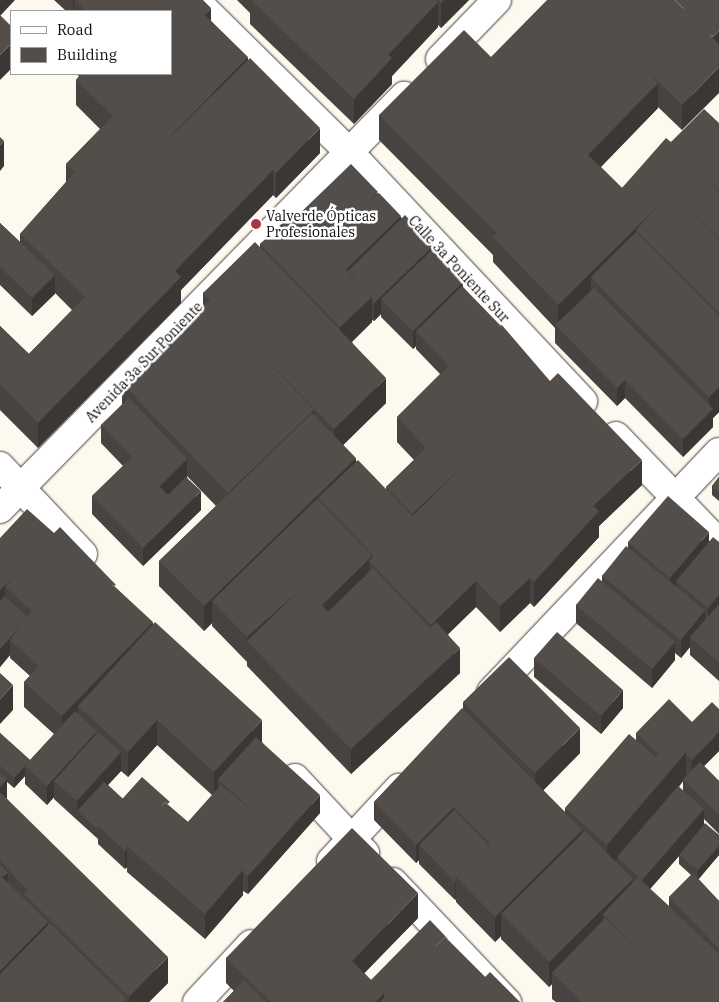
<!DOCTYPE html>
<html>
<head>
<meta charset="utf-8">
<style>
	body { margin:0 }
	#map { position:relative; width:719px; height:1002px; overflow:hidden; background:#fdf9ef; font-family:"IBM Plex Serif",serif }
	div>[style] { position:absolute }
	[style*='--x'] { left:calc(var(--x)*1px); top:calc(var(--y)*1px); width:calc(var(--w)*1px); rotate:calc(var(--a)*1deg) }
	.roads { filter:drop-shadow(0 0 1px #404040) drop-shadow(0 0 1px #404040) }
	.minor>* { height:28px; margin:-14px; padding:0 14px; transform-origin:14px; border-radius:14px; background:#fff }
	.wall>* { inset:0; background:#484340 }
	.shaded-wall>* { inset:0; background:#3b3734 }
	.building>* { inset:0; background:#544e4a }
	.dots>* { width:14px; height:14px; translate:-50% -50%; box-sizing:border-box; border:2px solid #fff; border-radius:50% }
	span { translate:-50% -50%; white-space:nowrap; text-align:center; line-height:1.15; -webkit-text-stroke:5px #fff; paint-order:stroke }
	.poi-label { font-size:14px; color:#0d0d0d }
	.left { translate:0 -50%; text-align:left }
	.street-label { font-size:14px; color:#0d0d0d }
	.legend { position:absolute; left:10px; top:10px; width:162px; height:65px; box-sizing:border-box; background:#fff; border:1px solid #9e9e9e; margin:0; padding:6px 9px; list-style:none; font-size:15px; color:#0d0d0d }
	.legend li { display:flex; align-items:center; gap:10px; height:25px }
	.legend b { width:25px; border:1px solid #9e9e9e }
</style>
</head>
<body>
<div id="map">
	<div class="roads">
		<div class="minor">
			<i style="--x:195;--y:0;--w:216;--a:44.6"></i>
			<i style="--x:349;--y:152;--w:342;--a:46.8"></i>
			<i style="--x:440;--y:59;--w:82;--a:-46"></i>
			<i style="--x:616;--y:436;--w:149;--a:46.1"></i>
			<i style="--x:0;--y:466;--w:121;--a:46.7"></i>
			<i style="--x:0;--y:509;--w:578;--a:-45.63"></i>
			<i style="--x:491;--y:692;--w:331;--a:-46.5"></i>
			<i style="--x:295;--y:778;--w:103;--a:47"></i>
			<i style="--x:331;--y:861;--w:100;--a:-47"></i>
			<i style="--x:393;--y:882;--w:166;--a:46.5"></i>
			<i style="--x:197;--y:1002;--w:79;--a:-47"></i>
		</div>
	</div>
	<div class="wall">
		<i style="clip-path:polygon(54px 0,203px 0,211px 21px,248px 60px,320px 153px,276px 198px,273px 195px,181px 290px,181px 303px,38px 448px,0 410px,0 326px,29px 354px,72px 310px,55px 293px,32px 316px,0 285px,0 223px,20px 242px,20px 234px,66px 182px,66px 164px,100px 129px,76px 105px,76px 80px,79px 76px,76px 74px,171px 74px,171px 11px,66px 11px)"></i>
		<i style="clip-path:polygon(237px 0,469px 0,441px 28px,438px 25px,438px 27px,392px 76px,392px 84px,354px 124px,250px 24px,250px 13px)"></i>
		<i style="clip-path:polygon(719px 0,682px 130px,658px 107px,658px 108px,601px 167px,622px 188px,671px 142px,719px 123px,719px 412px,713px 418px,713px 427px,683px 457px,625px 398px,617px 406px,555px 343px,555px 328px,493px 262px,493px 255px,379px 140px,379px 115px,491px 57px)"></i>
		<i style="clip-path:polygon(evenodd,378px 193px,434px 252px,463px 287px,642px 485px,599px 526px,599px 537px,534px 607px,530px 603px,500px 632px,476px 607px,448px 634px,460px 673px,351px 774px,247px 666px,247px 662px,212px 626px,212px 623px,204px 631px,159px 586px,159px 561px,216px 506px,187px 476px,187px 477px,201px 510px,143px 566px,92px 514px,92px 496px,123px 466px,101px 443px,101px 425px,122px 405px,122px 383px,203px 307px,203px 293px,260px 247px,260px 244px,296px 217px,378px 193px,381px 314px,381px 317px,413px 349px,416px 346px,416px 349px,440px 374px,397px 417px,397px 442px,414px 460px,386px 487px,386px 490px,356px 461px,343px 445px,386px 403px,352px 342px,372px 322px,372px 320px,374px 321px,381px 314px)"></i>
		<i style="clip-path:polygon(719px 477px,719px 501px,712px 495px,712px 486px)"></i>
		<i style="clip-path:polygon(evenodd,0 538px,116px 588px,153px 624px,262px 742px,320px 813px,248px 894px,243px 891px,243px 895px,205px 939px,127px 872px,127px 867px,125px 869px,98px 844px,98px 839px,77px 820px,77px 819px,77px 820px,54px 799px,54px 797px,47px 805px,25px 784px,25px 776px,14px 788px,7px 782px,6px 798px,168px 983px,149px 1002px,0 1002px,0 733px,30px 760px,54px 734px,24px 707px,24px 682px,30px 676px,10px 658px,10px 655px,0 667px,0 538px,157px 745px,212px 795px,188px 822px,170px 807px,123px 799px,108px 785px,121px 771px,128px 777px,157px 745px)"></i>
		<i style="clip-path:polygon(709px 541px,719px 542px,719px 681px,690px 655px,690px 647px,681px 658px,675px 653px,675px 660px,652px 688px,576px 623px,576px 605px,602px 581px,602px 576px,628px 548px,628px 542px)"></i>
		<i style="clip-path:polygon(534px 658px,623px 708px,601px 734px,534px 677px)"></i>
		<i style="clip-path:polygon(evenodd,463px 702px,580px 753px,543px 790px,565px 812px,565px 808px,636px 740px,636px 733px,692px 722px,719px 709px,719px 751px,704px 766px,719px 781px,719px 834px,704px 819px,704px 824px,719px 835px,719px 855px,698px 879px,719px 901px,719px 1002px,556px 1002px,552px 999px,552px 984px,549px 987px,501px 939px,501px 936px,495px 942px,456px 902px,456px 899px,455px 900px,419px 864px,419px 860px,416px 863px,374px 820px,374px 802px,463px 710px,463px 702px,683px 781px,683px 791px,679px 787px,683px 781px,463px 702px,679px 856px,679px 864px,691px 875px,669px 897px,669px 906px,650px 889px,679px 856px)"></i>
		<i style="clip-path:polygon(418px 918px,364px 973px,371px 980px,448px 940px,485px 977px,520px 1002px,223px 1002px,234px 991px,226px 983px,226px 958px)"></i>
	</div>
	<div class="shaded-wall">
		<i style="clip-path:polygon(0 0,15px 0,0 16px)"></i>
		<i style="clip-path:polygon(73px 0,74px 0,74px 11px,73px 11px)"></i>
		<i style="clip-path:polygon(444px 0,469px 0,441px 28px,441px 3px)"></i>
		<i style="clip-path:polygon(438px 2px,438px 27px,392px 76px,392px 84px,354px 124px,354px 99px,388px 55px)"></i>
		<i style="clip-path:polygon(211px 8px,211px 33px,205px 15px)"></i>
		<i style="clip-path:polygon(719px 31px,719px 49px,709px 40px)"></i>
		<i style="clip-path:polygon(11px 44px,11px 69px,0 80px,0 55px)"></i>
		<i style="clip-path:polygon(248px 57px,248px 82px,152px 155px)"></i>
		<i style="clip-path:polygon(719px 67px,719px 93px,682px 130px,682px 105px)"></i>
		<i style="clip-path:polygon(658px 83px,658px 108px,588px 180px,588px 155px)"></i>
		<i style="clip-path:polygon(320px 128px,320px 153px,276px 198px,276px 173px)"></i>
		<i style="clip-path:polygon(4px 141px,4px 166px,0 171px,0 145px)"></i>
		<i style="clip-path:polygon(273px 170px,273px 195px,181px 290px,181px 303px,38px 448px,38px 423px,175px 271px)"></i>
		<i style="clip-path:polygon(657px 207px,636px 230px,636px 253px,591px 277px,591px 298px,558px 328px,558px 305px)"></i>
		<i style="clip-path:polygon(401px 216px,401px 234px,353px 281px,344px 272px)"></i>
		<i style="clip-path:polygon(434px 245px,434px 263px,381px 299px,381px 314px,374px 321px,374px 303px)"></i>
		<i style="clip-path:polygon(55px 275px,55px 294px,32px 316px,32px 298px)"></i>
		<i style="clip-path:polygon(463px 282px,463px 300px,416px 331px,416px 346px,413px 349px,413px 331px)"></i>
		<i style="clip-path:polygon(372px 297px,372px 322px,340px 353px,340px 327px)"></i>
		<i style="clip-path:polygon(386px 378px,386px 403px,334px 454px,334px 429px)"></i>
		<i style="clip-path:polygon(625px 380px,625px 398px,617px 406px,617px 388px)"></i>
		<i style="clip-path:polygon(719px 387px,719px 412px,713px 418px,713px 427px,683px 457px,683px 439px,709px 413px,709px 397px)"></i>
		<i style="clip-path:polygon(314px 410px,314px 435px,228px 518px,228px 493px)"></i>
		<i style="clip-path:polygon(475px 455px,412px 539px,412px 514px)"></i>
		<i style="clip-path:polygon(356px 458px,356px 484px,318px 498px,318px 520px,212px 601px,212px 623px,204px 631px,204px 606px)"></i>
		<i style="clip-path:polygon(187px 459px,187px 477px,160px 504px,160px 486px)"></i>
		<i style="clip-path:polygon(642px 460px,642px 485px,599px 526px,599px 537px,534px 607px,534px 582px,593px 506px)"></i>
		<i style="clip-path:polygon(201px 491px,201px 510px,143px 566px,143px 548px)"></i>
		<i style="clip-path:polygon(709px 532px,709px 550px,676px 581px,676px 589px,670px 596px,670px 578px)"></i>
		<i style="clip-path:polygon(372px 556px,372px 565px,369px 561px,369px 585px,322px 631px,322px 605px)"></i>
		<i style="clip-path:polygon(14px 577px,5px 587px,5px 604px,0 608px,0 590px)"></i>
		<i style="clip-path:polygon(530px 578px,530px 603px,500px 632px,500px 606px)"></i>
		<i style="clip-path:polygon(476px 581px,476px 607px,431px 651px,431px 625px)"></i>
		<i style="clip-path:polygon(304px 586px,247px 641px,247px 637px)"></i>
		<i style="clip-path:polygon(719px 595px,719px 613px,708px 627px,708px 608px)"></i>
		<i style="clip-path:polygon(705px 610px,705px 628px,690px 637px,690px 647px,681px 658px,681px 640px)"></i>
		<i style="clip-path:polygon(153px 622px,153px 647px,78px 706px,78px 725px,62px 741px,62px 716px)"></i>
		<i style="clip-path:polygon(19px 628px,19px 633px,10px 640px,10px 655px,0 667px,0 649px)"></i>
		<i style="clip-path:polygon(675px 642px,675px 660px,652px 688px,652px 669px)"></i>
		<i style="clip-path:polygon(460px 648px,460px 673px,351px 774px,351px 749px)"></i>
		<i style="clip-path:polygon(13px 685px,13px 710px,0 724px,0 699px)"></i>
		<i style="clip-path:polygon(623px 690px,623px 708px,601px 734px,601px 716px)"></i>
		<i style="clip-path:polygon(157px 720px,157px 745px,128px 777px,128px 752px)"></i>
		<i style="clip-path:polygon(262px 720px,262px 745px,218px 779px,218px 793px,214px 797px,214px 772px)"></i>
		<i style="clip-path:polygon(580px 728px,580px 753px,535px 799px,535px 773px)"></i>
		<i style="clip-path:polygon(97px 731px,97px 749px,54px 781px,54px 797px,47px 805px,47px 786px)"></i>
		<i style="clip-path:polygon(719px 732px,719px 751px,692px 778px,692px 760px)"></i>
		<i style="clip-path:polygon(121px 752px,121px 771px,81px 814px,77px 811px,77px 820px,77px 801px)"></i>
		<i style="clip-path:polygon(686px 752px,686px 778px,683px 779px,683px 781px,618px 858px,617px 857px,617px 859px,607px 870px,607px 845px)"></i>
		<i style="clip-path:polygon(25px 767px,25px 776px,14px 788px,14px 778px)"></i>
		<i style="clip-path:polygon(7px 779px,7px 798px,0 805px,0 787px)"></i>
		<i style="clip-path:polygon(320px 795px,320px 813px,248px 894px,248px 876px)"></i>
		<i style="clip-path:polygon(454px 807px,454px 825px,419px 845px,419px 860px,416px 863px,416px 845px)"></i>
		<i style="clip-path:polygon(704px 809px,704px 827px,679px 855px,679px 856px,642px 898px,642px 880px)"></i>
		<i style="clip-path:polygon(582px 830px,582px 855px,501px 914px,501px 936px,495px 942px,495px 917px)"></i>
		<i style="clip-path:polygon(719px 846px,719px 855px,698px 880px,698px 870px)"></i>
		<i style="clip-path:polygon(127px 848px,127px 867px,125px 869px,125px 851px)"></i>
		<i style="clip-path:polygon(243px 870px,243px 895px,205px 939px,205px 914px)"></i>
		<i style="clip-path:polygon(8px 873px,8px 898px,2px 877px)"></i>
		<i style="clip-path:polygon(633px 879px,633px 904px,603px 914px,603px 934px,552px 973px,552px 984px,549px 987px,549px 962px)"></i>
		<i style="clip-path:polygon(456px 881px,456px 899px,455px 900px,455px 882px)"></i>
		<i style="clip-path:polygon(418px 893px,418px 918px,352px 986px,352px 961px)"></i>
		<i style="clip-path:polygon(48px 922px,48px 947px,0 997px,0 971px)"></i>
		<i style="clip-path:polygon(168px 957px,168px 983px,149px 1002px,129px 1002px,129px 997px)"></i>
		<i style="clip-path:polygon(384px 993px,384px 1002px,375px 1002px)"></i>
	</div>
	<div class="building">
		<i style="clip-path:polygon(75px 0,154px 0,143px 11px,86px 11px)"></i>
		<i style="clip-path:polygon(154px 0,203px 0,211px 8px,205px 15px,248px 57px,152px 155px,250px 58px,320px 128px,276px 173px,273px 170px,175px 271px,181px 277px,38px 423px,0 384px,0 383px,85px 297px,20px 234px,75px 172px,66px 164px,113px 116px,76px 80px,82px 74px,171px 74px,171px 11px,143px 11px)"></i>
		<i style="clip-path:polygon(251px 0,436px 0,438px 2px,388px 55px,392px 58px,354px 99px)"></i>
		<i style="clip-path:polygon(438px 0,444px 0,441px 3px)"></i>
		<i style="clip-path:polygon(547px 0,675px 0,719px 44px,719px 67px,682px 105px,650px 73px,658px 83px,588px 155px,622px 188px,666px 138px,671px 142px,704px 109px,719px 123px,719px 190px,698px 170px,719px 191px,719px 239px,672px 192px,719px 240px,719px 313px,636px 230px,657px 207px,558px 305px,493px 237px,497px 233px,379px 115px,464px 30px,491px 57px)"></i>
		<i style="clip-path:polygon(675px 0,719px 0,719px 31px,712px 37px)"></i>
		<i style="clip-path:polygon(0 15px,11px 26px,11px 44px,0 55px)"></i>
		<i style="clip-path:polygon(0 137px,4px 141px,0 145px)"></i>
		<i style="clip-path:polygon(351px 164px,378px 192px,364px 206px,379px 193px,401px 216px,346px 269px,296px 217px)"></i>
		<i style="clip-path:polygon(293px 213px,372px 297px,340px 327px,260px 244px)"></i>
		<i style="clip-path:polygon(405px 215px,434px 245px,374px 303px,372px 302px,372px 297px,348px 271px)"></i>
		<i style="clip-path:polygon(0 223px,55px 275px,32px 298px,0 267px)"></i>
		<i style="clip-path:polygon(636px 232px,719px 316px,719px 387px,709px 397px,591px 277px)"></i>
		<i style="clip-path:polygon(255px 242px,386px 378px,334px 429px,223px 314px,314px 410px,228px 493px,122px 383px,210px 300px,203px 293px)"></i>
		<i style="clip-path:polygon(432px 250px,463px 282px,413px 331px,381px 299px)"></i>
		<i style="clip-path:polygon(462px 286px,500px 325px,456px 368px,452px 363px,449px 366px,416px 331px)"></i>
		<i style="clip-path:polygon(594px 288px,713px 409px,683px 439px,625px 380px,617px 388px,555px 325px)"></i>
		<i style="clip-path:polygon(501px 324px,550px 381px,558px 373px,642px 460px,593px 506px,599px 511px,534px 582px,530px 578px,500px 606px,476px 581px,431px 625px,369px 561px,374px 556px,318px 498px,358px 460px,412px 516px,475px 455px,412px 514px,386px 487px,426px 448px,397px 417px,452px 363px,456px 368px)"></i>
		<i style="clip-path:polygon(0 326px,29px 354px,0 383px)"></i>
		<i style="clip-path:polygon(129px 398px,187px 459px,160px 486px,143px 470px,168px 495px,186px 477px,201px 491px,143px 548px,92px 496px,132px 457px,101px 425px)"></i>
		<i style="clip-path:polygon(312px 413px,356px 458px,204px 606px,159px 561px)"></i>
		<i style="clip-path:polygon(719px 477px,719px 492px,712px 486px)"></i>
		<i style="clip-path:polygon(668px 496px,709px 532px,670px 578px,628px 542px)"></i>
		<i style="clip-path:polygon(317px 499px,372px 556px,322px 605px,328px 612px,373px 568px,430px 628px,436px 622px,460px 648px,351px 749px,247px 641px,304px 586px,247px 637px,212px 601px)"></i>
		<i style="clip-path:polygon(27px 509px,54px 533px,60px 527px,116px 585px,114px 586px,113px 585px,39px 666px,10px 640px,32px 611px,5px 587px,14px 577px,0 590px,0 538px)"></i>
		<i style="clip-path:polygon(713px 537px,719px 542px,719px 595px,708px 608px,676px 581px)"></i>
		<i style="clip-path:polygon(626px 546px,705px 610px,681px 640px,602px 576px)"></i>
		<i style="clip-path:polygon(598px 578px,675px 642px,652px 669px,576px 605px)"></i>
		<i style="clip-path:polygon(113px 585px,153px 622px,62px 716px,24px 682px)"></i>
		<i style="clip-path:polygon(4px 596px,28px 617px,19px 629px,19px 628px,0 610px,0 599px,1px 600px)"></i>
		<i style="clip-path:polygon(719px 604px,719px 663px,690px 637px)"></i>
		<i style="clip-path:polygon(0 610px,19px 628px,0 649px)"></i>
		<i style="clip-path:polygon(155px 622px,262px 720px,214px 772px,157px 720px,128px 752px,78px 706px)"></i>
		<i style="clip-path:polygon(557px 632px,623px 690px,601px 716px,534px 658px)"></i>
		<i style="clip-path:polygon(509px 657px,580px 728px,535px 773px,463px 702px)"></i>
		<i style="clip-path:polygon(0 673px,13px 685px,0 699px)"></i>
		<i style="clip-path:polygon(669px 699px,692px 722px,712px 702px,719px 709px,719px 732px,692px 760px,686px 755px,686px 752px,671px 739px,658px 754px,636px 733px)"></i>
		<i style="clip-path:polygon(462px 708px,543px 790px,490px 843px,454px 807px,416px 845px,374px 802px)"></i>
		<i style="clip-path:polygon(75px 711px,97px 731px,47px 786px,25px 766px)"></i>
		<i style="clip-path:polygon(98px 732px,121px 752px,77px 801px,54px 781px)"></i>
		<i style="clip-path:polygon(0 733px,30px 760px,14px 778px,0 766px)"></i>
		<i style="clip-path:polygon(629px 734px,656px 757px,671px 739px,686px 752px,607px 845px,565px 808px)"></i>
		<i style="clip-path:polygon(256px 737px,320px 795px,248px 876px,243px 872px,243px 870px,188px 822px,221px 785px,261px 818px,218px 779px)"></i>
		<i style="clip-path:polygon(700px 762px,719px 781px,719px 815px,683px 779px)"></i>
		<i style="clip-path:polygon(0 773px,7px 779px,0 787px)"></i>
		<i style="clip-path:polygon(142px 777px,170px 802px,167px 804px,165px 802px,127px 846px,127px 848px,125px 851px,98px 826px)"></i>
		<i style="clip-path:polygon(104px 782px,123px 799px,98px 826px,98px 829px,77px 811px)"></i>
		<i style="clip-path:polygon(678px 786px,704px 809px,642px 880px,617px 857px)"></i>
		<i style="clip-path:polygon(543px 790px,582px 830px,495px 917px,456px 877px)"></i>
		<i style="clip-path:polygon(0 792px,168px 957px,129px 997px,24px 894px,27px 890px,0 860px)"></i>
		<i style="clip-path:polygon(165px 802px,243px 870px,205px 914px,127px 846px)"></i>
		<i style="clip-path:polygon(454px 810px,488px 844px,456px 877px,455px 882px,419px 845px)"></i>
		<i style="clip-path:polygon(705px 823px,719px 835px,719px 846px,698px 870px,679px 855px)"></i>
		<i style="clip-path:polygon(352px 828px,418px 893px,352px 961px,384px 993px,375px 1002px,271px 1002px,226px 958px)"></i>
		<i style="clip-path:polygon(585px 831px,633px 879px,549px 962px,501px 914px)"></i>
		<i style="clip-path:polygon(0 864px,8px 873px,2px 877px,48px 922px,0 971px)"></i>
		<i style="clip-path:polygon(693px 873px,719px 901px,719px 949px,669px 897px)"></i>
		<i style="clip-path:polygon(638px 877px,719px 954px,719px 1002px,582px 1002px,552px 973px,605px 918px,646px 956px,603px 914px)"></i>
		<i style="clip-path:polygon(430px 920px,448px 939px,447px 939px,445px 937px,385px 998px,384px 993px,371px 980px)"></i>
		<i style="clip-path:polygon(50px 923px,126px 998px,123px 1002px,0 1002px,0 974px)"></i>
		<i style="clip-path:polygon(445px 937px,485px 977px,490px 972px,520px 1002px,380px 1002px)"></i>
		<i style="clip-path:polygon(244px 980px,266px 1002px,223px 1002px)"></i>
	</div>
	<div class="dots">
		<i style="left:256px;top:224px;background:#ab3642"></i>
	</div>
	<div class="poi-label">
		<span class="left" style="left:266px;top:224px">Valverde Ópticas<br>Profesionales</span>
	</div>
	<div class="street-label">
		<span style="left:459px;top:269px;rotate:47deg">Calle 3a Poniente Sur</span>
		<span style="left:144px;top:362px;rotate:-46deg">Avenida 3a Sur Poniente</span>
	</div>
	<ul class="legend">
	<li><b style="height:6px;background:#fff"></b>Road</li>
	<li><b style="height:14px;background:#544e4a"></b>Building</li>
	</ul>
</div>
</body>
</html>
